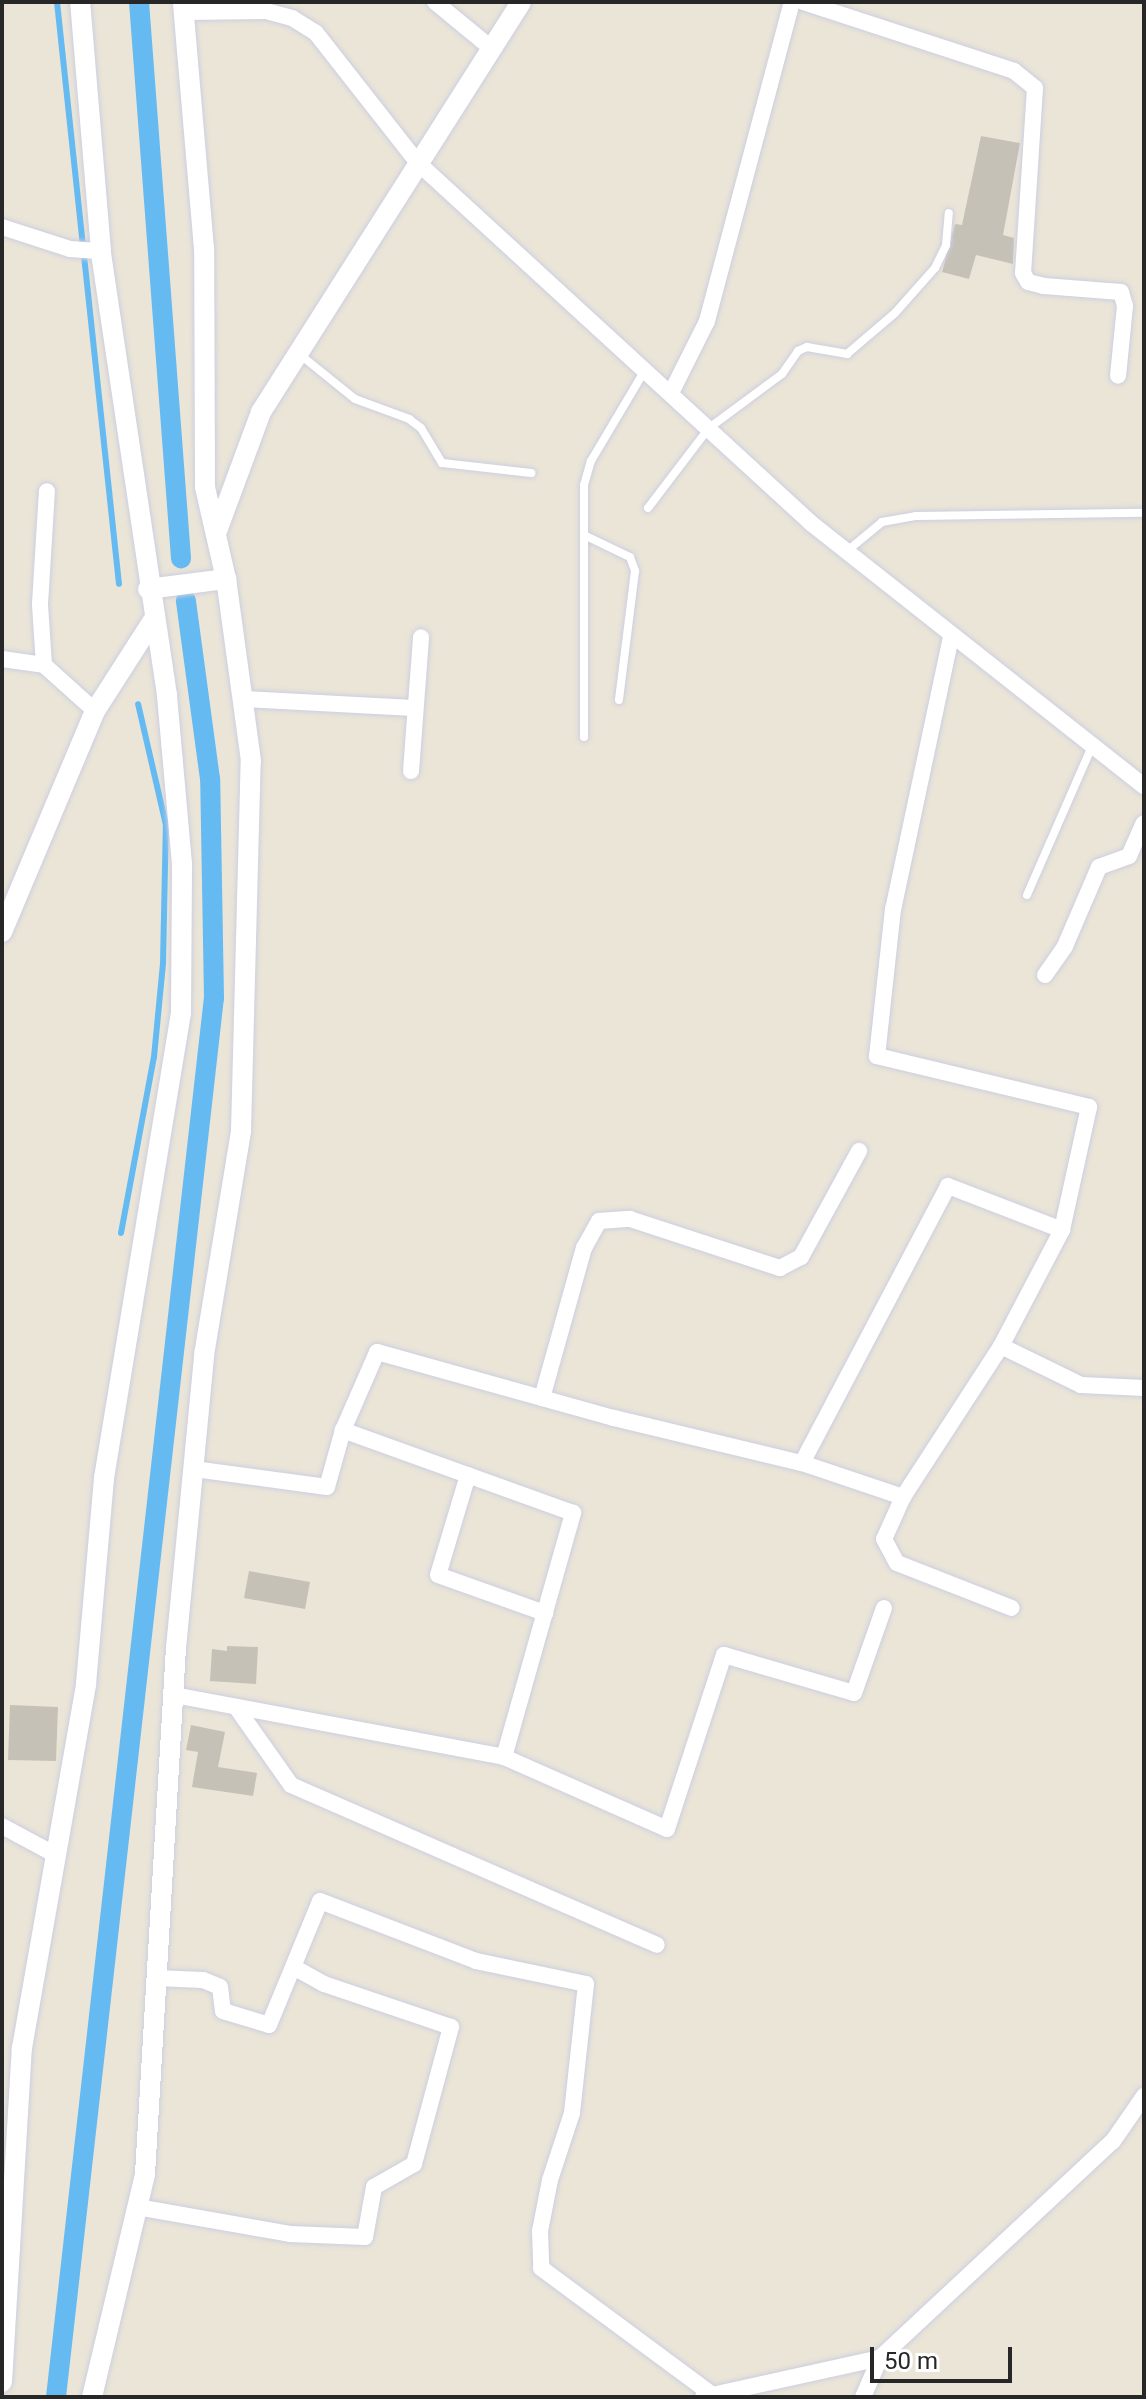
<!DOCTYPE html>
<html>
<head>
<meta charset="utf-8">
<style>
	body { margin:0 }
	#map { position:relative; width:1146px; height:2399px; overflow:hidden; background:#eae5d7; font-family:Roboto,sans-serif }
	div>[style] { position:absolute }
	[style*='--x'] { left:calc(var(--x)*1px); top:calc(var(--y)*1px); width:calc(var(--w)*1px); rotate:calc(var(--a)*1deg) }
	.stream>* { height:6px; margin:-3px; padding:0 3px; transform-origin:3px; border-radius:3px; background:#65baf2 }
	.canal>* { height:20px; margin:-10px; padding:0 10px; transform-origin:10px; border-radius:10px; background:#65baf2 }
	.building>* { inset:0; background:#c5c1b7 }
	.roads { filter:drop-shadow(0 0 2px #cdcee1) drop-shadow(0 0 2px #cdcee1) }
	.service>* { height:8px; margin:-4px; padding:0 4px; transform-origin:4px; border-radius:4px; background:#fff }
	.minor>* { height:16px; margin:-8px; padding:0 8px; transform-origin:8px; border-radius:8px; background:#fff }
	.tertiary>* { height:20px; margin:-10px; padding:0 10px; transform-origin:10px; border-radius:10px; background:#fff }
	span { translate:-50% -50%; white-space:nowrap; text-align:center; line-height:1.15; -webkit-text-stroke:6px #fff; paint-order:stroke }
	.frame { position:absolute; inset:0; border:4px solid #272727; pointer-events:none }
	.scale { position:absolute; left:870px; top:2347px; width:142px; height:36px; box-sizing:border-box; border:4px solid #272727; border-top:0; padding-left:10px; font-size:24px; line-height:28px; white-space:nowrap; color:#272727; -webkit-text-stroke:6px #fff; paint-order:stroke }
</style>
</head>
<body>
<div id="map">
	<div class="stream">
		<i style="--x:57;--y:2;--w:585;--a:83.92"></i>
		<i style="--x:121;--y:1233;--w:179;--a:-79.4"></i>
		<i style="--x:154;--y:1057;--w:94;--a:-84.5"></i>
		<i style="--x:163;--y:963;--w:138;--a:-88.8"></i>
		<i style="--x:166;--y:825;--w:124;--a:-103"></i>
	</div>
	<div class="canal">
		<i style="--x:139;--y:2;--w:558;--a:85.68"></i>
		<i style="--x:56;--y:2397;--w:1408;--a:-83.56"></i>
		<i style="--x:214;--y:998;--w:219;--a:-91"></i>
		<i style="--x:210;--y:779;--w:180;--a:-97.7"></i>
	</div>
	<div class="building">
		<i style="clip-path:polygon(981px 136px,1020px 143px,1003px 235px,1014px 238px,1013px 264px,976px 255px,969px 279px,942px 272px,955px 224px,962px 225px)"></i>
		<i style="clip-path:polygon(249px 1571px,310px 1582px,305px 1609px,244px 1598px)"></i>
		<i style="clip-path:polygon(227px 1646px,258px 1647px,256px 1684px,210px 1681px,212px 1649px,227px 1651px)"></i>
		<i style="clip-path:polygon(10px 1705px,58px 1707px,56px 1761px,8px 1760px)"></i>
		<i style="clip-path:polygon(191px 1725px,225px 1732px,218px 1767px,257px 1773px,253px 1796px,192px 1787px,198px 1752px,186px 1750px)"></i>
	</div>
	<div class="roads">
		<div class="service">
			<i style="--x:298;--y:353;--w:73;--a:38.9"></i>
			<i style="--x:355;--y:399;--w:58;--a:20.3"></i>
			<i style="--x:409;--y:419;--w:15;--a:37"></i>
			<i style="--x:421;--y:428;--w:41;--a:59"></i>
			<i style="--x:442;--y:463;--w:90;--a:6.4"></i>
			<i style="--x:648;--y:508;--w:101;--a:-52.7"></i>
			<i style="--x:709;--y:428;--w:91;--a:-36.5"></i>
			<i style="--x:782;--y:374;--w:28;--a:-55"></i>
			<i style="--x:798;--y:351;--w:10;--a:-24"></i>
			<i style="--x:807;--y:347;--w:41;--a:9.9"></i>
			<i style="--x:847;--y:354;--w:63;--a:-40.5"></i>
			<i style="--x:895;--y:313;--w:60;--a:-48.4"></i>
			<i style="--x:935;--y:268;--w:25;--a:-64"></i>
			<i style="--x:946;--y:245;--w:32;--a:-85"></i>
			<i style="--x:584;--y:535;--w:51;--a:25.6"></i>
			<i style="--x:630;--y:557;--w:15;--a:70"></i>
			<i style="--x:635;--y:571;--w:130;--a:97.1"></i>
			<i style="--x:847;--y:551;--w:45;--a:-39.6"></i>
			<i style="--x:882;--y:522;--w:35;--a:-10"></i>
			<i style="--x:916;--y:516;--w:228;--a:-0.8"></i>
			<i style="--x:584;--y:737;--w:252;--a:-90"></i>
			<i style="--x:584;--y:485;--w:25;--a:-74"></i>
			<i style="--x:591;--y:461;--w:106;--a:-59.3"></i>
			<i style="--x:1027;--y:895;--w:163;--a:-66.4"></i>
		</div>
		<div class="minor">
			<i style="--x:435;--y:2;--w:72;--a:39.4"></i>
			<i style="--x:803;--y:2;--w:222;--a:18.1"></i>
			<i style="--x:1014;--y:71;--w:27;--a:39"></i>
			<i style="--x:1035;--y:88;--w:185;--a:93.7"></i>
			<i style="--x:1023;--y:273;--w:10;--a:61"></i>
			<i style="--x:1028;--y:282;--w:16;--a:14"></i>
			<i style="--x:1044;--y:286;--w:77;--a:4.5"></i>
			<i style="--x:1121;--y:292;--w:15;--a:74"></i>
			<i style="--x:1125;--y:306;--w:70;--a:95.7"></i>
			<i style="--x:184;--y:12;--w:82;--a:-0.7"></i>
			<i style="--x:266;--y:11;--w:27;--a:15"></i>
			<i style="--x:292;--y:18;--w:28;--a:32"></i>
			<i style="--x:316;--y:33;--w:164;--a:51.9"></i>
			<i style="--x:417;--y:162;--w:536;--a:42.5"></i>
			<i style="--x:812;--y:524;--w:423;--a:38.3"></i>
			<i style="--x:2;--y:227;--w:71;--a:17.9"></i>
			<i style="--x:70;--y:249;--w:31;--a:4"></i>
			<i style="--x:671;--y:393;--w:80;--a:-63.4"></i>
			<i style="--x:707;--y:321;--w:330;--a:-75.1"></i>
			<i style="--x:951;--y:637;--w:278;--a:102"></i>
			<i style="--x:893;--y:909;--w:148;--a:96.2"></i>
			<i style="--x:877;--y:1056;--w:218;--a:13.5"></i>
			<i style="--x:1089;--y:1107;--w:126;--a:102.4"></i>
			<i style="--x:1062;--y:1230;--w:131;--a:117.7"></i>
			<i style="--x:2;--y:659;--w:42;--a:8.1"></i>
			<i style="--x:44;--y:665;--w:69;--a:42"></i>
			<i style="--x:44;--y:665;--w:61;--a:-93.8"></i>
			<i style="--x:40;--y:604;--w:113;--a:-86.5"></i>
			<i style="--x:243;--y:699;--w:172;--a:3"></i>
			<i style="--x:411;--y:771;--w:134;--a:-85.7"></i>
			<i style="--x:1045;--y:975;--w:35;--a:-55"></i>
			<i style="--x:1065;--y:946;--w:86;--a:-66.7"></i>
			<i style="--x:1099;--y:867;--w:32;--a:-20"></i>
			<i style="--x:1129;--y:856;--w:36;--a:-66"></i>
			<i style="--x:542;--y:1398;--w:156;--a:-74.4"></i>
			<i style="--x:584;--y:1248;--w:31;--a:-61"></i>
			<i style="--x:599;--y:1221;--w:31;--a:-4"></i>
			<i style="--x:630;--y:1219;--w:158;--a:18.1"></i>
			<i style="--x:780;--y:1268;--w:24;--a:-28"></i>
			<i style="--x:801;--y:1257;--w:121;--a:-61.3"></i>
			<i style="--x:343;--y:1430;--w:85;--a:-66.4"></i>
			<i style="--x:377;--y:1352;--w:246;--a:15.6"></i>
			<i style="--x:614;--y:1418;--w:193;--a:13.5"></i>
			<i style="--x:802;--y:1463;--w:313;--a:-62.2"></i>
			<i style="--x:948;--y:1186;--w:122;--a:21.1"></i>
			<i style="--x:802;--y:1463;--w:107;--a:18.6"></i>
			<i style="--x:903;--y:1497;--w:180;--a:-57"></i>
			<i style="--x:1001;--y:1346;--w:89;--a:26"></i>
			<i style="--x:1081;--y:1385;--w:63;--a:2.7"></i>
			<i style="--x:468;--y:1475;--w:104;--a:106.7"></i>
			<i style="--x:438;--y:1575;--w:114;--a:19.6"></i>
			<i style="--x:903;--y:1497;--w:46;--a:114.3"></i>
			<i style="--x:884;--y:1539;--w:27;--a:62"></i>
			<i style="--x:897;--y:1563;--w:123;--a:21.4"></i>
			<i style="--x:174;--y:1695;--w:336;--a:10.6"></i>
			<i style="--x:504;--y:1757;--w:254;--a:-74.2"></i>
			<i style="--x:573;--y:1513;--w:245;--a:-160.2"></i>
			<i style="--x:343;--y:1430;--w:59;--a:105.7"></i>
			<i style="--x:327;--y:1487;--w:135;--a:-172.3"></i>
			<i style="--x:236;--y:1707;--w:95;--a:54.8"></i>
			<i style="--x:291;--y:1785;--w:399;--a:23.6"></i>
			<i style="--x:504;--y:1757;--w:178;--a:23.8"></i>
			<i style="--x:667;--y:1829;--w:183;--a:-71.9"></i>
			<i style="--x:724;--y:1655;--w:135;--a:16.3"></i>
			<i style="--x:854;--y:1693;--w:90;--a:-70.6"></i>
			<i style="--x:2;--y:1826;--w:59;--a:28.3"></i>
			<i style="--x:156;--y:1978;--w:47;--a:2.4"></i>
			<i style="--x:203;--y:1980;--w:18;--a:22"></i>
			<i style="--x:220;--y:1987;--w:24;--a:83"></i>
			<i style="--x:223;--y:2011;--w:48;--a:16.9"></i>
			<i style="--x:269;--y:2025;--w:134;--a:-67.6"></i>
			<i style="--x:320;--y:1901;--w:167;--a:21"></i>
			<i style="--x:476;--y:1961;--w:112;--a:11.8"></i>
			<i style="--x:586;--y:1984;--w:130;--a:96.2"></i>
			<i style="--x:572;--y:2113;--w:71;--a:108.2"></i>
			<i style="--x:550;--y:2180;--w:52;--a:101.1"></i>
			<i style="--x:540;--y:2231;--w:37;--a:88"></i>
			<i style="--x:541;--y:2268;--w:212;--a:36.5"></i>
			<i style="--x:137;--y:2207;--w:155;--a:10"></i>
			<i style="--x:290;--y:2234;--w:75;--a:2.3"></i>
			<i style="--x:365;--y:2237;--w:51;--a:-79.8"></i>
			<i style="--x:374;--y:2187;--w:46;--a:-29.9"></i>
			<i style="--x:414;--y:2164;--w:142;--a:-74.9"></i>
			<i style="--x:451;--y:2027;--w:134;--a:-161.3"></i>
			<i style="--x:324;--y:1984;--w:35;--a:-151"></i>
			<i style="--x:703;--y:2397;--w:181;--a:-12.4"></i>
			<i style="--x:863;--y:2397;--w:43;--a:-66.4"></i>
			<i style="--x:880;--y:2358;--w:318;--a:-43"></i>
			<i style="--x:1113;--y:2141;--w:55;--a:-55.4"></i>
		</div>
		<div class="tertiary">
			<i style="--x:217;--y:531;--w:127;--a:-69.7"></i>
			<i style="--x:261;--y:412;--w:485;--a:-57.6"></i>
			<i style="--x:148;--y:589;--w:79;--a:-7.3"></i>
			<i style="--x:2;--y:932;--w:240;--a:-67.2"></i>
			<i style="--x:95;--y:711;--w:106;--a:-57.4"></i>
			<i style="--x:2;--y:2382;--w:335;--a:-86.6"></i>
			<i style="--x:22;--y:2048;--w:370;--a:-80"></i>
			<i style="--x:86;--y:1684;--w:207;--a:-85"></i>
			<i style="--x:104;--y:1478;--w:471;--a:-80.6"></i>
			<i style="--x:181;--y:1013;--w:149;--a:-89.6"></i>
			<i style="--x:182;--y:864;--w:170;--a:-95.1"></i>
			<i style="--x:167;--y:695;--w:449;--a:-98.5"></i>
			<i style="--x:101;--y:251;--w:250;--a:-94.8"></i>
			<i style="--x:92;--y:2397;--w:229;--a:-76.6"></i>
			<i style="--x:145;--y:2174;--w:527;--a:-86.63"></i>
			<i style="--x:176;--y:1648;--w:294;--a:-84.5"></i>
			<i style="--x:204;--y:1355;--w:227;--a:-80.6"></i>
			<i style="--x:241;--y:1131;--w:370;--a:-88.5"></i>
			<i style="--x:251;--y:761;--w:184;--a:-97.8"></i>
			<i style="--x:226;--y:579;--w:94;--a:-102.9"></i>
			<i style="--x:205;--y:487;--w:238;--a:-90.2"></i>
			<i style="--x:204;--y:249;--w:248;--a:-94.9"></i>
		</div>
	</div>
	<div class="frame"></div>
	<div class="scale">50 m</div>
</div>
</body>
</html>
